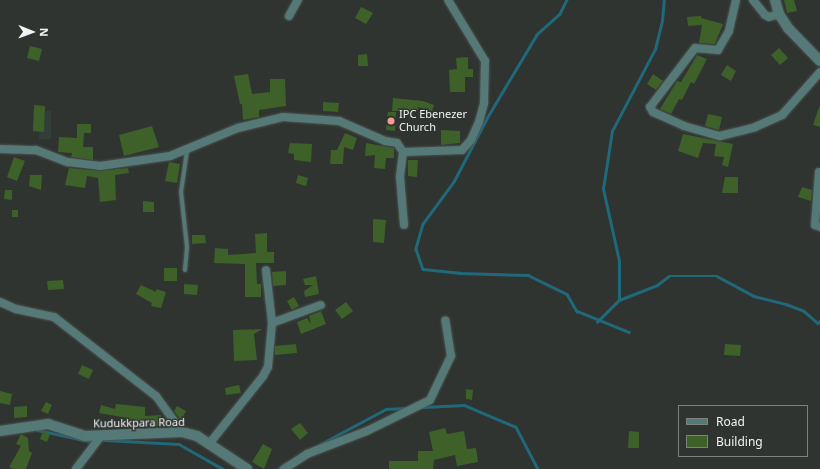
<!DOCTYPE html>
<html>
<head>
<meta charset="utf-8">
<style>
	body { margin:0 }
	#map { position:relative; width:820px; height:469px; overflow:hidden; background:#2f3431; font-family:"Noto Sans",sans-serif }
	div>[style] { position:absolute }
	[style*='--x'] { left:calc(var(--x)*1px); top:calc(var(--y)*1px); width:calc(var(--w)*1px); rotate:calc(var(--a)*1deg) }
	.built>* { inset:0; background:#323e37 }
	.stream>* { height:2.5px; margin:-1.25px; padding:0 1.25px; transform-origin:1.25px; border-radius:1.25px; background:#20697b }
	.building>* { inset:0; background:#3d6129 }
	.roads { filter:drop-shadow(0 0 1px #4e5350) drop-shadow(0 0 1px #4e5350) }
	.service>* { height:4px; margin:-2px; padding:0 2px; transform-origin:2px; border-radius:2px; background:#547976 }
	.minor>* { height:8px; margin:-4px; padding:0 4px; transform-origin:4px; border-radius:4px; background:#547976 }
	.tertiary>* { height:10px; margin:-5px; padding:0 5px; transform-origin:5px; border-radius:5px; background:#547976 }
	.dots>* { width:11px; height:11px; translate:-50% -50%; box-sizing:border-box; border:2px solid #2f3431; border-radius:50% }
	span { translate:-50% -50%; white-space:nowrap; text-align:center; line-height:1.15; -webkit-text-stroke:3px #2f3431; paint-order:stroke }
	.poi-label { font-size:11px; color:#f1f4f2 }
	.left { translate:0 -50%; text-align:left }
	.street-label { font-size:11px; color:#f1f4f2 }
	.legend { position:absolute; left:678px; top:405px; width:130px; height:52px; box-sizing:border-box; background:#2f3431; border:1px solid #7d817e; margin:0; padding:5px 7px; list-style:none; font-size:12px; color:#f1f4f2 }
	.legend li { display:flex; align-items:center; gap:8px; height:20px }
	.legend b { width:20px; border:1px solid #7d817e }
	.north { position:absolute; left:12px; top:12px; width:40px; height:40px; -webkit-text-stroke:3px #2f3431; paint-order:stroke; rotate:91deg; font-size:11px; font-weight:700; line-height:16px; text-align:center; color:#f1f4f2 }
	.north::after { content:''; display:block; margin:auto; width:14px; height:18px; background:#f1f4f2; clip-path:polygon(50% 0,100% 100%,50% 72%,0 100%) }
</style>
</head>
<body>
<div id="map">
	<div class="built">
		<i style="clip-path:polygon(40px 111px,51px 111px,51px 139px,39px 140px)"></i>
	</div>
	<div class="stream">
		<i style="--x:567;--y:0;--w:16;--a:117"></i>
		<i style="--x:560;--y:14;--w:31;--a:138"></i>
		<i style="--x:537;--y:35;--w:96;--a:120.9"></i>
		<i style="--x:488;--y:117;--w:73;--a:117.6"></i>
		<i style="--x:454;--y:182;--w:52;--a:126.4"></i>
		<i style="--x:423;--y:224;--w:26;--a:106"></i>
		<i style="--x:416;--y:249;--w:21;--a:71"></i>
		<i style="--x:423;--y:269;--w:36;--a:6"></i>
		<i style="--x:459;--y:273;--w:69;--a:1.7"></i>
		<i style="--x:528;--y:275;--w:43;--a:26"></i>
		<i style="--x:567;--y:294;--w:20;--a:60"></i>
		<i style="--x:577;--y:311;--w:56;--a:22"></i>
		<i style="--x:619;--y:300;--w:41;--a:-21.5"></i>
		<i style="--x:657;--y:285;--w:15;--a:-37"></i>
		<i style="--x:669;--y:276;--w:48;--a:0"></i>
		<i style="--x:717;--y:276;--w:42;--a:28.4"></i>
		<i style="--x:754;--y:296;--w:33;--a:14"></i>
		<i style="--x:786;--y:304;--w:19;--a:21"></i>
		<i style="--x:804;--y:311;--w:18;--a:41"></i>
		<i style="--x:818;--y:323;--w:3;--a:-45"></i>
		<i style="--x:597;--y:322;--w:31;--a:-45"></i>
		<i style="--x:619;--y:300;--w:39;--a:-90"></i>
		<i style="--x:619;--y:261;--w:74;--a:-102.5"></i>
		<i style="--x:603;--y:189;--w:59;--a:-81.2"></i>
		<i style="--x:612;--y:131;--w:93;--a:-62.3"></i>
		<i style="--x:655;--y:49;--w:29;--a:-76"></i>
		<i style="--x:662;--y:21;--w:21;--a:-85"></i>
		<i style="--x:423;--y:407;--w:41;--a:-2.8"></i>
		<i style="--x:464;--y:405;--w:56;--a:22.9"></i>
		<i style="--x:516;--y:427;--w:47;--a:62.4"></i>
		<i style="--x:37;--y:430;--w:53;--a:11.9"></i>
		<i style="--x:104;--y:440;--w:75;--a:3.1"></i>
		<i style="--x:179;--y:444;--w:51;--a:29.6"></i>
		<i style="--x:311;--y:449;--w:85;--a:-28.1"></i>
		<i style="--x:386;--y:409;--w:22;--a:-3"></i>
		<i style="--x:278;--y:469;--w:10;--a:-37"></i>
	</div>
	<div class="building">
		<i style="clip-path:polygon(784px 0,794px 0,797px 11px,787px 13px)"></i>
		<i style="clip-path:polygon(361px 7px,373px 13px,366px 24px,355px 18px)"></i>
		<i style="clip-path:polygon(701px 16px,701px 18px,723px 24px,715px 44px,699px 43px,702px 25px,688px 26px,687px 17px)"></i>
		<i style="clip-path:polygon(30px 46px,42px 49px,39px 61px,27px 58px)"></i>
		<i style="clip-path:polygon(779px 48px,788px 58px,780px 65px,771px 55px)"></i>
		<i style="clip-path:polygon(367px 54px,368px 66px,358px 66px,358px 55px)"></i>
		<i style="clip-path:polygon(697px 55px,707px 59px,694px 84px,691px 82px,682px 100px,679px 99px,671px 114px,660px 109px,677px 81px,681px 82px)"></i>
		<i style="clip-path:polygon(468px 57px,468px 69px,473px 69px,473px 77px,465px 77px,465px 92px,450px 92px,449px 70px,457px 69px,456px 58px)"></i>
		<i style="clip-path:polygon(727px 65px,736px 71px,731px 81px,721px 75px)"></i>
		<i style="clip-path:polygon(248px 74px,252px 94px,270px 92px,270px 79px,285px 79px,286px 106px,259px 110px,259px 117px,243px 120px,242px 104px,240px 104px,234px 76px)"></i>
		<i style="clip-path:polygon(653px 74px,663px 81px,656px 90px,647px 84px)"></i>
		<i style="clip-path:polygon(393px 98px,423px 101px,434px 105px,432px 111px,418px 107px,418px 111px,392px 111px)"></i>
		<i style="clip-path:polygon(323px 102px,339px 103px,338px 112px,323px 111px)"></i>
		<i style="clip-path:polygon(34px 105px,45px 106px,44px 132px,33px 131px)"></i>
		<i style="clip-path:polygon(819px 107px,820px 107px,820px 127px,813px 125px)"></i>
		<i style="clip-path:polygon(388px 112px,396px 112px,395px 131px,386px 130px)"></i>
		<i style="clip-path:polygon(708px 114px,722px 117px,719px 130px,705px 126px)"></i>
		<i style="clip-path:polygon(77px 124px,91px 124px,91px 133px,84px 133px,83px 147px,93px 147px,93px 160px,71px 157px,72px 153px,58px 152px,59px 137px,77px 138px)"></i>
		<i style="clip-path:polygon(152px 126px,159px 147px,124px 156px,119px 135px)"></i>
		<i style="clip-path:polygon(441px 130px,460px 131px,460px 143px,441px 145px)"></i>
		<i style="clip-path:polygon(345px 133px,357px 138px,353px 150px,344px 147px,343px 164px,330px 164px,331px 150px,337px 150px)"></i>
		<i style="clip-path:polygon(683px 134px,733px 144px,728px 167px,722px 165px,724px 157px,714px 156px,716px 144px,703px 143px,698px 158px,678px 151px)"></i>
		<i style="clip-path:polygon(290px 143px,312px 144px,311px 162px,294px 160px,294px 154px,288px 153px)"></i>
		<i style="clip-path:polygon(366px 143px,394px 148px,394px 158px,386px 158px,385px 169px,374px 168px,375px 155px,365px 156px)"></i>
		<i style="clip-path:polygon(14px 157px,25px 161px,17px 181px,7px 177px)"></i>
		<i style="clip-path:polygon(408px 160px,418px 160px,417px 177px,408px 176px)"></i>
		<i style="clip-path:polygon(169px 162px,180px 164px,177px 183px,165px 181px)"></i>
		<i style="clip-path:polygon(69px 168px,100px 171px,128px 168px,129px 173px,115px 175px,116px 200px,100px 202px,98px 178px,87px 176px,85px 188px,65px 185px)"></i>
		<i style="clip-path:polygon(30px 175px,42px 175px,41px 190px,29px 186px)"></i>
		<i style="clip-path:polygon(298px 175px,308px 178px,306px 186px,296px 183px)"></i>
		<i style="clip-path:polygon(725px 177px,738px 177px,738px 193px,722px 193px)"></i>
		<i style="clip-path:polygon(802px 187px,812px 190px,811px 201px,798px 197px)"></i>
		<i style="clip-path:polygon(5px 190px,12px 190px,12px 200px,4px 199px)"></i>
		<i style="clip-path:polygon(143px 201px,154px 202px,154px 212px,143px 212px)"></i>
		<i style="clip-path:polygon(12px 210px,18px 210px,18px 217px,12px 217px)"></i>
		<i style="clip-path:polygon(373px 219px,386px 220px,384px 243px,373px 242px)"></i>
		<i style="clip-path:polygon(267px 233px,267px 252px,274px 252px,274px 263px,256px 263px,257px 284px,261px 284px,261px 297px,245px 297px,245px 264px,214px 263px,215px 248px,228px 249px,228px 255px,256px 253px,255px 234px)"></i>
		<i style="clip-path:polygon(192px 235px,205px 235px,206px 243px,192px 244px)"></i>
		<i style="clip-path:polygon(164px 268px,177px 268px,177px 281px,164px 281px)"></i>
		<i style="clip-path:polygon(286px 271px,286px 285px,273px 286px,272px 272px)"></i>
		<i style="clip-path:polygon(316px 276px,319px 294px,305px 297px,304px 291px,313px 285px,305px 285px,303px 279px)"></i>
		<i style="clip-path:polygon(63px 280px,64px 289px,48px 290px,47px 281px)"></i>
		<i style="clip-path:polygon(184px 284px,198px 285px,197px 295px,184px 294px)"></i>
		<i style="clip-path:polygon(141px 285px,156px 292px,156px 289px,166px 292px,161px 308px,151px 306px,152px 303px,136px 294px)"></i>
		<i style="clip-path:polygon(294px 297px,299px 306px,292px 310px,287px 301px)"></i>
		<i style="clip-path:polygon(346px 302px,353px 311px,342px 319px,335px 310px)"></i>
		<i style="clip-path:polygon(321px 311px,326px 324px,301px 334px,297px 322px,307px 318px,311px 324px,309px 316px)"></i>
		<i style="clip-path:polygon(262px 329px,254px 334px,257px 360px,234px 361px,233px 330px)"></i>
		<i style="clip-path:polygon(296px 344px,297px 353px,275px 355px,275px 346px)"></i>
		<i style="clip-path:polygon(725px 344px,741px 345px,740px 356px,724px 355px)"></i>
		<i style="clip-path:polygon(82px 365px,93px 370px,89px 379px,78px 374px)"></i>
		<i style="clip-path:polygon(239px 385px,241px 393px,226px 395px,225px 388px)"></i>
		<i style="clip-path:polygon(466px 389px,473px 390px,472px 400px,466px 399px)"></i>
		<i style="clip-path:polygon(0 391px,12px 394px,10px 405px,0 403px)"></i>
		<i style="clip-path:polygon(46px 402px,52px 405px,48px 414px,41px 411px)"></i>
		<i style="clip-path:polygon(116px 404px,145px 407px,145px 416px,161px 415px,161px 426px,133px 425px,127px 423px,127px 418px,99px 413px,101px 405px,115px 409px)"></i>
		<i style="clip-path:polygon(27px 406px,27px 417px,14px 418px,14px 407px)"></i>
		<i style="clip-path:polygon(177px 406px,186px 411px,181px 420px,174px 411px)"></i>
		<i style="clip-path:polygon(300px 423px,308px 433px,300px 440px,291px 429px)"></i>
		<i style="clip-path:polygon(445px 428px,447px 434px,464px 431px,467px 449px,476px 448px,478px 462px,457px 466px,455px 455px,434px 460px,433px 469px,389px 469px,389px 461px,418px 461px,418px 451px,433px 451px,429px 432px)"></i>
		<i style="clip-path:polygon(43px 431px,50px 434px,47px 442px,40px 439px)"></i>
		<i style="clip-path:polygon(629px 431px,639px 432px,639px 448px,628px 448px)"></i>
		<i style="clip-path:polygon(21px 434px,28px 438px,29px 451px,32px 453px,26px 469px,13px 469px,9px 467px,21px 446px,16px 444px)"></i>
		<i style="clip-path:polygon(263px 444px,272px 449px,264px 469px,252px 462px)"></i>
	</div>
	<div class="roads">
		<div class="service">
			<i style="--x:185;--y:270;--w:23;--a:-85"></i>
			<i style="--x:187;--y:247;--w:55;--a:-96.2"></i>
			<i style="--x:181;--y:192;--w:41;--a:-81.7"></i>
		</div>
		<div class="minor">
			<i style="--x:736;--y:0;--w:32;--a:103"></i>
			<i style="--x:729;--y:31;--w:22;--a:120"></i>
			<i style="--x:718;--y:50;--w:23;--a:-175"></i>
			<i style="--x:695;--y:48;--w:74;--a:127.3"></i>
			<i style="--x:650;--y:107;--w:6;--a:59"></i>
			<i style="--x:653;--y:112;--w:34;--a:24"></i>
			<i style="--x:684;--y:126;--w:37;--a:16"></i>
			<i style="--x:720;--y:136;--w:36;--a:-14"></i>
			<i style="--x:755;--y:127;--w:30;--a:-24"></i>
			<i style="--x:782;--y:115;--w:57;--a:-48.5"></i>
			<i style="--x:753;--y:0;--w:19;--a:51"></i>
			<i style="--x:765;--y:15;--w:4;--a:27"></i>
			<i style="--x:769;--y:17;--w:10;--a:-17"></i>
			<i style="--x:289;--y:16;--w:18;--a:-61"></i>
			<i style="--x:0;--y:149;--w:36;--a:2"></i>
			<i style="--x:36;--y:150;--w:34;--a:21"></i>
			<i style="--x:68;--y:162;--w:32;--a:7"></i>
			<i style="--x:100;--y:166;--w:71;--a:-8.1"></i>
			<i style="--x:170;--y:156;--w:74;--a:-22.4"></i>
			<i style="--x:238;--y:128;--w:46;--a:-13.7"></i>
			<i style="--x:283;--y:117;--w:56;--a:4.1"></i>
			<i style="--x:339;--y:121;--w:50;--a:23.5"></i>
			<i style="--x:385;--y:141;--w:12;--a:9"></i>
			<i style="--x:397;--y:143;--w:11;--a:56"></i>
			<i style="--x:403;--y:152;--w:25;--a:97"></i>
			<i style="--x:400;--y:177;--w:48;--a:85.2"></i>
			<i style="--x:403;--y:152;--w:59;--a:-1.9"></i>
			<i style="--x:462;--y:150;--w:13;--a:-48"></i>
			<i style="--x:471;--y:140;--w:20;--a:-66"></i>
			<i style="--x:479;--y:122;--w:20;--a:-75"></i>
			<i style="--x:484;--y:103;--w:42;--a:-88.6"></i>
			<i style="--x:485;--y:61;--w:71;--a:-121.2"></i>
			<i style="--x:819;--y:172;--w:53;--a:94.3"></i>
			<i style="--x:815;--y:225;--w:5;--a:22"></i>
			<i style="--x:0;--y:302;--w:17;--a:24"></i>
			<i style="--x:16;--y:309;--w:39;--a:12"></i>
			<i style="--x:54;--y:317;--w:129;--a:37.8"></i>
			<i style="--x:156;--y:396;--w:44;--a:54.2"></i>
			<i style="--x:272;--y:323;--w:52;--a:-20.2"></i>
			<i style="--x:209;--y:444;--w:87;--a:-51.5"></i>
			<i style="--x:263;--y:376;--w:10;--a:-61"></i>
			<i style="--x:268;--y:367;--w:44;--a:-84.8"></i>
			<i style="--x:272;--y:323;--w:53;--a:-96.5"></i>
			<i style="--x:76;--y:469;--w:40;--a:-53"></i>
			<i style="--x:284;--y:469;--w:27;--a:-33"></i>
			<i style="--x:307;--y:454;--w:64;--a:-21"></i>
			<i style="--x:367;--y:431;--w:70;--a:-26.2"></i>
			<i style="--x:430;--y:400;--w:49;--a:-64.5"></i>
			<i style="--x:451;--y:356;--w:36;--a:-99"></i>
		</div>
		<div class="tertiary">
			<i style="--x:775;--y:0;--w:15;--a:74"></i>
			<i style="--x:779;--y:14;--w:17;--a:57"></i>
			<i style="--x:788;--y:28;--w:46;--a:45.9"></i>
			<i style="--x:0;--y:431;--w:49;--a:-8.3"></i>
			<i style="--x:48;--y:424;--w:39;--a:18"></i>
			<i style="--x:85;--y:436;--w:97;--a:-2.4"></i>
			<i style="--x:182;--y:432;--w:16;--a:15"></i>
			<i style="--x:197;--y:436;--w:60;--a:33.4"></i>
		</div>
	</div>
	<div class="dots">
		<i style="left:391px;top:121px;background:#f59c92"></i>
	</div>
	<div class="poi-label">
		<span class="left" style="left:399px;top:121px">IPC Ebenezer<br>Church</span>
	</div>
	<div class="street-label">
		<span style="left:139px;top:423px;rotate:-1deg">Kudukkpara Road</span>
	</div>
	<ul class="legend">
	<li><b style="height:5px;background:#547976"></b>Road</li>
	<li><b style="height:11px;background:#3d6129"></b>Building</li>
	</ul>
	<div class="north">N</div>
</div>
</body>
</html>
